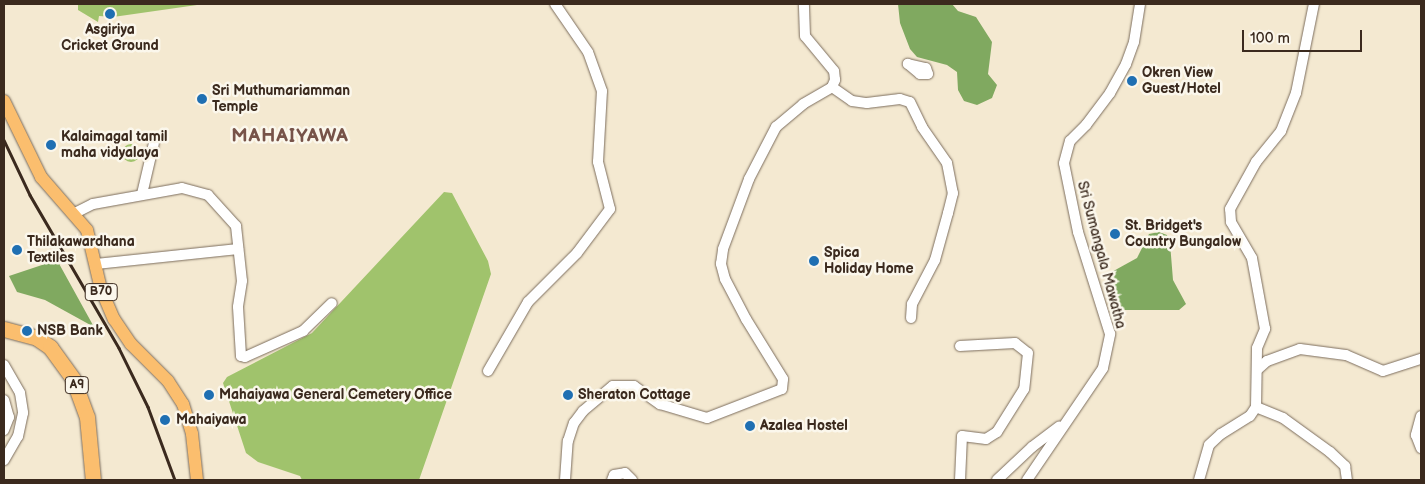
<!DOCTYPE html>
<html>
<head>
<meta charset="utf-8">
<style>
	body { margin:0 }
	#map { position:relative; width:1425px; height:484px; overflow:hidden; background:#f4e9d1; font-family:"Balsamiq Sans",sans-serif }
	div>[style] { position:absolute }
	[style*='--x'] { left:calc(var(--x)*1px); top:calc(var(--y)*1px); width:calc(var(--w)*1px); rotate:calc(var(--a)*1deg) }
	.green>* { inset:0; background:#a0c36c }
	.round { border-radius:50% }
	.forest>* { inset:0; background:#80a960 }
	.roads { filter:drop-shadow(0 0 1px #7c6d5d) drop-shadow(0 0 1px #7c6d5d) }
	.minor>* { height:10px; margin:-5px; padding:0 5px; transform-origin:5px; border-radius:5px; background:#fff }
	.major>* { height:12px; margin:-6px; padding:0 6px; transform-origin:6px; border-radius:6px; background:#fbbe6e }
	.highway>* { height:15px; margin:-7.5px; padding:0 7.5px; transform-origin:7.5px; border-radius:7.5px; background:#fbbe6e }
	.rail>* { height:2.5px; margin:-1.25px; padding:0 1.25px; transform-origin:1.25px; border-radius:1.25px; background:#3b2a1e }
	.dots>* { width:14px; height:14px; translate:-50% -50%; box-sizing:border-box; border:2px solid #fbf7ec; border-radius:50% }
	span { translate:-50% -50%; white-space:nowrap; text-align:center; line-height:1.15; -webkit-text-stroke:5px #fbf7ec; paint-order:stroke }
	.shield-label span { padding:1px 4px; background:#fbf7ec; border:1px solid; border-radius:4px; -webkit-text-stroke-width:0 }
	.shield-label { font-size:12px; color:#3b2a1e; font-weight:700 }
	.poi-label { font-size:14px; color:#3b2a1e; font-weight:700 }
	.left { translate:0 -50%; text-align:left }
	.street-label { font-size:14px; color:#3b2a1e }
	.district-label { font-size:19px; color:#775349; font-weight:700; letter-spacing:1px }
	.frame { position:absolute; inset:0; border:5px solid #3b2a1e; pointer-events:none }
	.scale { position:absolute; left:1242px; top:30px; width:120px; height:22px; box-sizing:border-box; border:2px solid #3b2a1e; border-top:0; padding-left:6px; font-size:15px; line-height:18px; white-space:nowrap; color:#3b2a1e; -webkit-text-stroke:4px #fbf7ec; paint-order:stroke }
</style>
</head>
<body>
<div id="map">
	<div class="green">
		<i style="clip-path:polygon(78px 4px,204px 4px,113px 17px,99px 16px,98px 22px,78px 10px)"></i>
		<i class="round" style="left:122px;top:144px;width:18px;height:18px"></i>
		<i style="clip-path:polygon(444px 192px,452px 193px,488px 261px,491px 274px,419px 480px,302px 480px,300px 476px,258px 462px,246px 453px,223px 383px,227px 377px,312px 333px)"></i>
	</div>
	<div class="forest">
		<i style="clip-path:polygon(898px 4px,952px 4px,958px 11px,976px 17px,992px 42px,988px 74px,997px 85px,992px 98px,977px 105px,964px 101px,958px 90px,957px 72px,947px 65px,917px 57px,910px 49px,900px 23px)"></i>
		<i style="clip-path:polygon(1159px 232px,1167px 235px,1170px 243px,1173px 280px,1186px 304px,1179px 310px,1125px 310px,1115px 304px,1108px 274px,1137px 258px,1149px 234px)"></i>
		<i style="clip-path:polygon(57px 260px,94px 327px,45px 300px,17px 292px,9px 276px)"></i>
	</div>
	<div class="roads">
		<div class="minor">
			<i style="--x:908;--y:64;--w:18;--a:13"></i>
			<i style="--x:926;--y:68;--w:6;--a:72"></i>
			<i style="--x:928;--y:74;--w:8;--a:180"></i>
			<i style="--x:920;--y:74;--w:16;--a:-140"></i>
			<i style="--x:832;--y:87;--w:24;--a:35"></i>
			<i style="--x:852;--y:101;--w:15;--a:8"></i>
			<i style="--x:867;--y:103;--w:33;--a:-7"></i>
			<i style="--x:900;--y:99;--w:10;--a:17"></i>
			<i style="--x:910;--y:102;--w:28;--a:64"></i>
			<i style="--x:922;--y:127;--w:44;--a:55.2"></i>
			<i style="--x:947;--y:163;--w:31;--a:79"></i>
			<i style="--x:953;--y:193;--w:21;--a:104"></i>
			<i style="--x:948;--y:213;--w:49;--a:105.5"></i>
			<i style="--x:935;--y:260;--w:50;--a:117.6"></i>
			<i style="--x:912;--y:304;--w:14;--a:94"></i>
			<i style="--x:142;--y:194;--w:52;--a:-76.8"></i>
			<i style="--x:75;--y:213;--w:20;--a:-27"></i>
			<i style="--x:93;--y:204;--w:90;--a:-10.2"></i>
			<i style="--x:182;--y:188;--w:27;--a:15"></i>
			<i style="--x:208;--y:195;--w:42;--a:47.9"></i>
			<i style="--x:236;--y:226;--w:55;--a:83.8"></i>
			<i style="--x:242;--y:281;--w:26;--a:99"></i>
			<i style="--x:238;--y:307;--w:49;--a:86.5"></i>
			<i style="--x:241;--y:356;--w:4;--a:14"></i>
			<i style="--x:245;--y:357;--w:64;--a:-24.1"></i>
			<i style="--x:303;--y:331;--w:40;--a:-44"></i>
			<i style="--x:96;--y:264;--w:143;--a:-6"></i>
			<i style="--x:960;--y:346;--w:55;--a:-3.1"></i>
			<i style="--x:1015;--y:343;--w:16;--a:38"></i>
			<i style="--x:1028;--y:353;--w:36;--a:96"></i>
			<i style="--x:1024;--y:389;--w:51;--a:122.1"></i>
			<i style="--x:997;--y:432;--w:13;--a:148"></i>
			<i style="--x:986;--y:439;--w:24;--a:-173"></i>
			<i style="--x:962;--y:436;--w:44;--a:92.6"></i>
			<i style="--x:4;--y:365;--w:32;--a:60"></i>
			<i style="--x:20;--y:393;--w:20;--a:81"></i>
			<i style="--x:23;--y:413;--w:24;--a:102"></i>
			<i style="--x:18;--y:436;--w:28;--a:120"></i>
			<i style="--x:1258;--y:369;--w:12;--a:-42"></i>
			<i style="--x:1267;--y:361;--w:35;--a:-20"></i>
			<i style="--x:1300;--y:349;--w:46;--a:7.4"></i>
			<i style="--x:1346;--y:355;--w:40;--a:23.4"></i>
			<i style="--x:1383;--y:371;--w:40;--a:-18"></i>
			<i style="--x:488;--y:371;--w:80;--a:-59.9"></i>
			<i style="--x:528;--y:302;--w:69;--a:-45"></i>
			<i style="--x:577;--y:253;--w:55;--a:-53.1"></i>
			<i style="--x:610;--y:209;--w:49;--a:-104.3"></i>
			<i style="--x:598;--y:162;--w:71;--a:-86.8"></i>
			<i style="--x:602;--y:91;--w:41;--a:-109.7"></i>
			<i style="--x:588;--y:52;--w:58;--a:-124.5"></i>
			<i style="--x:4;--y:400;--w:18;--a:74"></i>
			<i style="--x:9;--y:417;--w:14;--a:111"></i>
			<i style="--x:1256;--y:407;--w:29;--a:22"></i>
			<i style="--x:1283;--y:418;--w:58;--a:35.9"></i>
			<i style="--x:1330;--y:452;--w:21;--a:43"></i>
			<i style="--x:1345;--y:466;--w:14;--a:82"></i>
			<i style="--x:1421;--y:416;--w:20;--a:105"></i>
			<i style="--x:1416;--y:435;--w:14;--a:69"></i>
			<i style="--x:565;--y:480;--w:39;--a:-86"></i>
			<i style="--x:568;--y:441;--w:19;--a:-72"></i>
			<i style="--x:574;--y:423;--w:15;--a:-53"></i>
			<i style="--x:583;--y:411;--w:39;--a:-40"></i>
			<i style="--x:613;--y:386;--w:21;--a:0"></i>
			<i style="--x:634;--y:386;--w:32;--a:35"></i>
			<i style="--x:660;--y:404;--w:49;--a:16.6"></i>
			<i style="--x:707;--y:418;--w:80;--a:-21.1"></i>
			<i style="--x:782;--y:389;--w:10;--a:-84"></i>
			<i style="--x:783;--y:379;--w:70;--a:-121.7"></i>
			<i style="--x:746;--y:319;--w:45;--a:-117.7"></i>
			<i style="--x:725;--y:279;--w:16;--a:-105"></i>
			<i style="--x:721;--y:264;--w:15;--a:-82"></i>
			<i style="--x:723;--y:249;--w:75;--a:-69.6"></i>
			<i style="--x:749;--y:179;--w:59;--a:-62.6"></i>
			<i style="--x:776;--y:127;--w:35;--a:-40"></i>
			<i style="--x:803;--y:104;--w:34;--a:-30"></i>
			<i style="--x:832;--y:87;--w:8;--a:-67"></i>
			<i style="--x:835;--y:80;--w:9;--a:-96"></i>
			<i style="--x:834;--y:71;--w:45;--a:-129.6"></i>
			<i style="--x:805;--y:36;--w:32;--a:-92"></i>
			<i style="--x:612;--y:480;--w:5;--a:-68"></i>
			<i style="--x:614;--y:475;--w:11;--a:-10"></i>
			<i style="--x:625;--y:473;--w:10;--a:45"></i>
			<i style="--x:997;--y:480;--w:48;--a:-43.3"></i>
			<i style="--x:1032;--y:447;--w:34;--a:-37"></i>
			<i style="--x:1027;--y:480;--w:135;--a:-55.8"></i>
			<i style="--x:1103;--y:368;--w:35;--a:-78"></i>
			<i style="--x:1110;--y:334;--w:107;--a:-107.4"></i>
			<i style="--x:1078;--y:232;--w:70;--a:-101.5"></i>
			<i style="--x:1064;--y:163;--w:23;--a:-75"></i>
			<i style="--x:1070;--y:141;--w:23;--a:-45"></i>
			<i style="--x:1086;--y:125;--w:40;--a:-53"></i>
			<i style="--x:1110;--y:93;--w:33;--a:-61"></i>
			<i style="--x:1126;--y:64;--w:23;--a:-70"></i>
			<i style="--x:1134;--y:42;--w:38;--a:-81"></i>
			<i style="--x:1199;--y:480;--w:36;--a:-74"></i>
			<i style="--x:1209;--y:445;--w:16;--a:-43"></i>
			<i style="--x:1221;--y:434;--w:34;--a:-32"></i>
			<i style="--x:1250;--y:416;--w:11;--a:-56"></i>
			<i style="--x:1256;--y:407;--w:59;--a:-89"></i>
			<i style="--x:1257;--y:348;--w:21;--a:-67"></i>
			<i style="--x:1265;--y:329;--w:72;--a:-100.4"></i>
			<i style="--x:1252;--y:258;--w:42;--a:-120.3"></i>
			<i style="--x:1231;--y:222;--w:13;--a:-94"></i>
			<i style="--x:1230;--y:209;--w:54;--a:-61"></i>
			<i style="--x:1256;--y:162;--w:40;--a:-51"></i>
			<i style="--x:1281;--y:131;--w:41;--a:-68.5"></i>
			<i style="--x:1296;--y:93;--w:91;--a:-78.6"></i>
		</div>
		<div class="major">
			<i style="--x:4;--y:101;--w:85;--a:64"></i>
			<i style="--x:41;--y:177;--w:70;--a:49"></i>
			<i style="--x:87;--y:230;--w:61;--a:76.7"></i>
			<i style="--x:101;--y:289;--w:33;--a:67"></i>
			<i style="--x:114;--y:319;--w:30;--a:56"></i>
			<i style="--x:131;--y:344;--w:52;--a:45"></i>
			<i style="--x:168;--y:381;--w:27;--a:57"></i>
			<i style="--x:183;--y:404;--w:31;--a:73"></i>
			<i style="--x:192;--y:434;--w:46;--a:83.8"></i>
		</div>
		<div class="highway">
			<i style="--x:4;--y:329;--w:34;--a:15"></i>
			<i style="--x:37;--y:338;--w:16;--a:35"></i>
			<i style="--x:50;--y:347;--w:39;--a:54"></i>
			<i style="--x:73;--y:379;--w:40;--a:69.8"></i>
			<i style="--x:87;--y:417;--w:63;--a:84.6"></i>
		</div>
	</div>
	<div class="rail">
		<i style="--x:4;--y:140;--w:61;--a:64.7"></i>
		<i style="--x:30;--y:195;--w:177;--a:59.8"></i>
		<i style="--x:119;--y:348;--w:66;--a:63.8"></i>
		<i style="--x:148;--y:407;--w:78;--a:69.7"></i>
	</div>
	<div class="dots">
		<i style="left:110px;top:14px;background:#1f6fb2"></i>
		<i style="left:1132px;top:81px;background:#1f6fb2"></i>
		<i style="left:202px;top:99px;background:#1f6fb2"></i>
		<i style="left:51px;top:145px;background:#1f6fb2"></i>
		<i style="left:1115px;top:234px;background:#1f6fb2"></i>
		<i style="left:17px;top:250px;background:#1f6fb2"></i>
		<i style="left:814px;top:261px;background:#1f6fb2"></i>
		<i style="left:27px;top:331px;background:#1f6fb2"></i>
		<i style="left:209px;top:395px;background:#1f6fb2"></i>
		<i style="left:568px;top:395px;background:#1f6fb2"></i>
		<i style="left:165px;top:420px;background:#1f6fb2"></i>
		<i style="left:750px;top:426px;background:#1f6fb2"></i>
	</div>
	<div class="shield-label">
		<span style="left:101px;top:292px">B70</span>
		<span style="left:77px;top:385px">A9</span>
	</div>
	<div class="poi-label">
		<span style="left:110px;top:38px">Asgiriya<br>Cricket Ground</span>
		<span class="left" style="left:1142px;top:81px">Okren View<br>Guest/Hotel</span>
		<span class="left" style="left:212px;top:99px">Sri Muthumariamman<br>Temple</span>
		<span class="left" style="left:61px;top:145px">Kalaimagal tamil<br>maha vidyalaya</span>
		<span class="left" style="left:1125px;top:234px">St. Bridget's<br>Country Bungalow</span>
		<span class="left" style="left:27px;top:250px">Thilakawardhana<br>Textiles</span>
		<span class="left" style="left:824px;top:261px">Spica<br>Holiday Home</span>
		<span class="left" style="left:37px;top:331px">NSB Bank</span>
		<span class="left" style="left:219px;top:395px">Mahaiyawa General Cemetery Office</span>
		<span class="left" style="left:578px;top:395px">Sheraton Cottage</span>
		<span class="left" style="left:176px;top:420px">Mahaiyawa</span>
		<span class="left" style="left:760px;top:426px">Azalea Hostel</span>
	</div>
	<div class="street-label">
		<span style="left:1101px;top:255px;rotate:75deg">Sri Sumangala Mawatha</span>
	</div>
	<div class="district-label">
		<span style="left:290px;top:137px">MAHAIYAWA</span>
	</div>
	<div class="frame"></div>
	<div class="scale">100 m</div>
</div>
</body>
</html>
